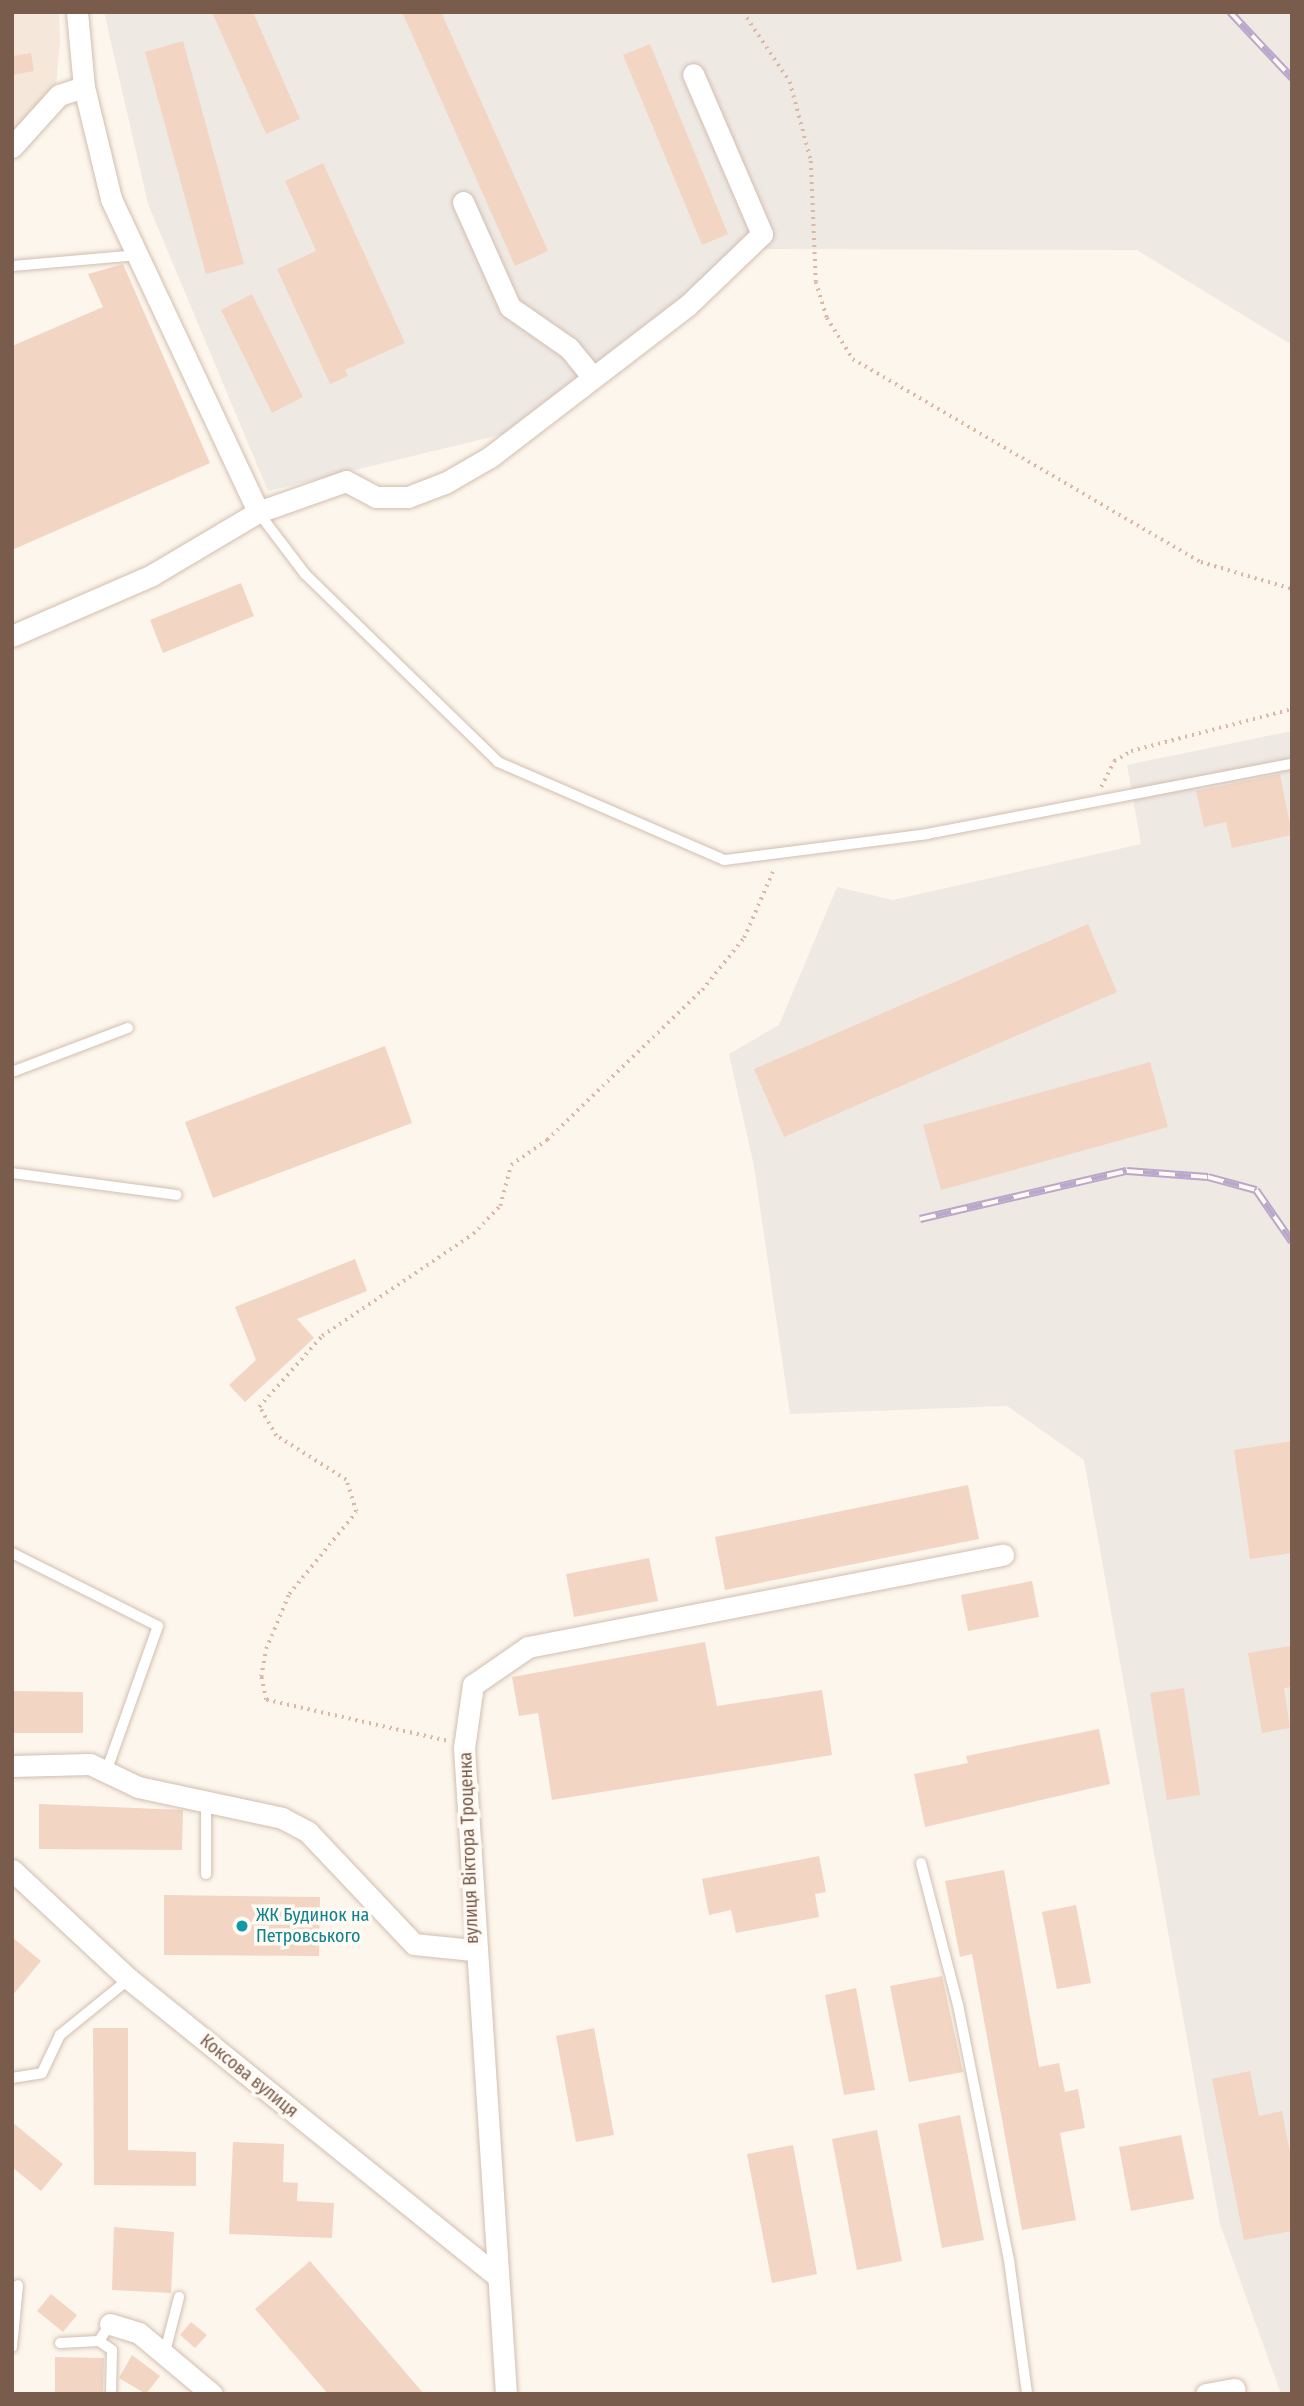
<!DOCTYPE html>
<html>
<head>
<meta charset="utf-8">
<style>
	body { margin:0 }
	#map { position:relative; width:1304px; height:2406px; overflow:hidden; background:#fdf6ec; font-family:"Fira Sans Condensed",sans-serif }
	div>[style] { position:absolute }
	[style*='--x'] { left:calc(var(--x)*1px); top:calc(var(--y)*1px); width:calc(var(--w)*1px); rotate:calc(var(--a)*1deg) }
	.residential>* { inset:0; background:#f5e8da }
	.industrial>* { inset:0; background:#efe9e4 }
	.building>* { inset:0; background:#f3d5c3 }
	.path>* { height:3.5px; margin-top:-1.75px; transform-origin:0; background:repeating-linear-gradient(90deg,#d9b8a5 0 2px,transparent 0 7px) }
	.roads { filter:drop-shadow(0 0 2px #d1beb0) drop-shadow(0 0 2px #d1beb0) }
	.lane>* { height:10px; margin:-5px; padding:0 5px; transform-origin:5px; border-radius:5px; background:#fff }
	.street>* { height:21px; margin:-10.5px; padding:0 10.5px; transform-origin:10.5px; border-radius:10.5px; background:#fff }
	.rail>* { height:8px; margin-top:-4px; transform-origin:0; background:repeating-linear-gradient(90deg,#fffaf3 0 16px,#b9a8c9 0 32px); box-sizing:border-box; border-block:2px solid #b9a8c9 }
	.dots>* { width:19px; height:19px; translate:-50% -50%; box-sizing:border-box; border:4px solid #fffaf3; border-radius:50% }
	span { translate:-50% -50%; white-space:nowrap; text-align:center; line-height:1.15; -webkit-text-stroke:7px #fffaf3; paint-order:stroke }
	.street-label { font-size:18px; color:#7a5c4d }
	.culture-label { font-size:18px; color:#0d838f }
	.left { translate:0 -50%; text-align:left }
	.frame { position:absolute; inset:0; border:14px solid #7a5c4d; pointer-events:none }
</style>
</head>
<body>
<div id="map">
	<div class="residential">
		<i style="clip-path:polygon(12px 12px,59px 12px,60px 42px,56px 85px,12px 155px)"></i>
	</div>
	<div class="industrial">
		<i style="clip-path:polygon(104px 12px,1292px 12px,1292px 345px,1137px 250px,744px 249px,504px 434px,268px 491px,148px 204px)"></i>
		<i style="clip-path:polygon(1292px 731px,1292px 2394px,1281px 2394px,1220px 2224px,1084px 1460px,1007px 1406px,790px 1414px,754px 1166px,729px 1054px,779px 1025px,837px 887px,893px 900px,1141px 844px,1127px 765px)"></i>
	</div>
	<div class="building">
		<i style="clip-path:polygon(212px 12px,253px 12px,300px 119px,266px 134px)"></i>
		<i style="clip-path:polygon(402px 12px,441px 12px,548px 251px,515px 266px)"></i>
		<i style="clip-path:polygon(183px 41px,244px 264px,206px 274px,145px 52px)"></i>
		<i style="clip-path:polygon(650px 44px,728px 234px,702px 245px,623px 55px)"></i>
		<i style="clip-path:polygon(31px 53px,34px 71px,12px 75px,12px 56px)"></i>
		<i style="clip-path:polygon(323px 163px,405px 343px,345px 370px,348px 376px,330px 384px,277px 269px,316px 251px,285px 181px)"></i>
		<i style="clip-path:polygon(123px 264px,210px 463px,12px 550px,12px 346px,103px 307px,88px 274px)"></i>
		<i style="clip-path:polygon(252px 294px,303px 397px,272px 413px,221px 310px)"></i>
		<i style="clip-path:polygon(241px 583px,254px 616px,163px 653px,150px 620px)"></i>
		<i style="clip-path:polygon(1280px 774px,1292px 835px,1232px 848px,1226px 822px,1204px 827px,1196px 791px)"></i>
		<i style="clip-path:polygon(1088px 924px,1117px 992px,784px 1137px,754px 1069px)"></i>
		<i style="clip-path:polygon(385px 1046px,412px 1123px,213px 1198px,185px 1122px)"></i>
		<i style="clip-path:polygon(1150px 1062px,1168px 1127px,941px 1190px,923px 1125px)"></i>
		<i style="clip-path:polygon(355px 1259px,367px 1291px,297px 1319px,314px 1338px,245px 1402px,229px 1385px,256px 1360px,235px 1307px)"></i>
		<i style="clip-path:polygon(1292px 1441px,1292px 1553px,1250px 1559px,1234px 1450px)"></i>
		<i style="clip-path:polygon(968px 1485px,979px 1539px,725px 1590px,715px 1537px)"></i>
		<i style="clip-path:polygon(649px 1558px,658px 1601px,574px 1617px,566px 1574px)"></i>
		<i style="clip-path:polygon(1032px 1581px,1039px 1617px,968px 1631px,961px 1595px)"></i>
		<i style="clip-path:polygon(705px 1642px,717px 1706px,822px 1690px,832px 1755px,552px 1800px,538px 1713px,519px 1716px,512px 1677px)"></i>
		<i style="clip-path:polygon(1290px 1646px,1292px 1687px,1284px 1688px,1290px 1728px,1262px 1733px,1248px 1653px)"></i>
		<i style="clip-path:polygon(1184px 1688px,1200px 1795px,1167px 1800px,1150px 1693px)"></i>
		<i style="clip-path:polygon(12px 1691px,83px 1692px,83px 1733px,12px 1733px)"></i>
		<i style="clip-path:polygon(1099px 1729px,1110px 1784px,925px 1827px,914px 1774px,968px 1763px,966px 1756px)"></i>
		<i style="clip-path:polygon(39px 1804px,183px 1810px,182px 1850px,39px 1849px)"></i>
		<i style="clip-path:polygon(819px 1856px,826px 1892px,815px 1894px,819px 1917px,736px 1933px,731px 1910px,709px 1915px,702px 1879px)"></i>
		<i style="clip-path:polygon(1004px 1870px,1039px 2067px,1059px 2063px,1065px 2092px,1078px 2089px,1085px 2128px,1060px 2133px,1076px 2220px,1022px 2230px,972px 1954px,960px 1957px,945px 1881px)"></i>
		<i style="clip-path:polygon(164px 1895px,320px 1897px,319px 1956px,164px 1955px)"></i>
		<i style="clip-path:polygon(1076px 1905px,1091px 1983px,1057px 1989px,1042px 1912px)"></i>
		<i style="clip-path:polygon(12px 1937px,41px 1961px,12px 1996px)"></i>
		<i style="clip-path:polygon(942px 1976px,963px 2072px,909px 2082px,890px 1986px)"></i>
		<i style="clip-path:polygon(856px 1988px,875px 2090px,844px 2095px,825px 1995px)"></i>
		<i style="clip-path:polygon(93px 2028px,128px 2028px,128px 2150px,196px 2152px,196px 2186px,94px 2185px)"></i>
		<i style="clip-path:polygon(594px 2028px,614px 2135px,576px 2142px,556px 2036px)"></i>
		<i style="clip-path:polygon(1250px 2071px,1259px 2116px,1282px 2111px,1292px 2163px,1292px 2231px,1244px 2240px,1212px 2079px)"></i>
		<i style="clip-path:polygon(960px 2115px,984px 2240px,942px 2248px,918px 2124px)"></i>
		<i style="clip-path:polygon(12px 2122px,63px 2164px,41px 2191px,12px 2167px)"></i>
		<i style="clip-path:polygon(877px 2130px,902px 2261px,857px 2270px,832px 2139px)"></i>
		<i style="clip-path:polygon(1181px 2135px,1194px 2199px,1131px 2211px,1119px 2147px)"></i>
		<i style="clip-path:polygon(233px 2142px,284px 2144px,283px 2182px,298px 2183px,297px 2201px,334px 2203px,332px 2238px,229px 2234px)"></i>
		<i style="clip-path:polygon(793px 2145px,817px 2274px,772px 2283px,747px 2154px)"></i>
		<i style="clip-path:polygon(114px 2227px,174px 2232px,171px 2293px,112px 2290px)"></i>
		<i style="clip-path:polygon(310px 2261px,424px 2394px,328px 2394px,255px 2309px)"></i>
		<i style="clip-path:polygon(51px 2294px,77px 2315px,63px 2332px,37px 2311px)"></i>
		<i style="clip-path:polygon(191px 2322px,207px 2335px,195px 2348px,180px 2335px)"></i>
		<i style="clip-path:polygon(132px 2355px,160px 2376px,146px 2394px,119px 2378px)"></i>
		<i style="clip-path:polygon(55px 2357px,104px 2358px,103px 2394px,55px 2394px)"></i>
	</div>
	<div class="path">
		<i style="--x:743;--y:12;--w:84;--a:56.1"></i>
		<i style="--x:790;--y:82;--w:82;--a:75.1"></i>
		<i style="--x:811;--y:161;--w:121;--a:87.6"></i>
		<i style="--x:816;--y:282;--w:38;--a:73"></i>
		<i style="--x:827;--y:318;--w:49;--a:57.6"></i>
		<i style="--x:853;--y:359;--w:403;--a:30.3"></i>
		<i style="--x:1201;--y:562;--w:95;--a:16.5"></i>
		<i style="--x:1101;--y:787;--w:29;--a:-63"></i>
		<i style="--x:1114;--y:761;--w:20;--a:-30"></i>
		<i style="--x:1131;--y:751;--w:166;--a:-14.6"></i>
		<i style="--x:446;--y:1741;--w:185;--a:-167.2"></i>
		<i style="--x:266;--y:1700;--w:24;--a:-102"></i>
		<i style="--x:261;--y:1677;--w:28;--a:-80"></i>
		<i style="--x:266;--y:1649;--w:60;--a:-67.3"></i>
		<i style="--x:289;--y:1594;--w:106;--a:-50.7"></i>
		<i style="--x:356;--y:1512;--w:34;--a:-107"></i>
		<i style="--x:346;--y:1480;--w:83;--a:-147.8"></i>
		<i style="--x:276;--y:1436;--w:34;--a:-120"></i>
		<i style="--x:259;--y:1407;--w:95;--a:-48.4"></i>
		<i style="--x:322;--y:1336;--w:182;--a:-34"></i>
		<i style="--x:473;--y:1234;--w:39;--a:-46"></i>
		<i style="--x:500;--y:1206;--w:42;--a:-75"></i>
		<i style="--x:511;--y:1165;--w:44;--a:-34.8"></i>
		<i style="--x:547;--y:1140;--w:216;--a:-44.1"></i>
		<i style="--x:702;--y:990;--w:67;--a:-51.1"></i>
		<i style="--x:744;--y:938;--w:75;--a:-66.5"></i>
	</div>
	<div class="roads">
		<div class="lane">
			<i style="--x:12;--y:266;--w:125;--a:-5"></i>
			<i style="--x:258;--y:512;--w:78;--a:52.8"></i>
			<i style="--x:305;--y:574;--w:269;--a:44.2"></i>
			<i style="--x:498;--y:762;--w:247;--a:23.4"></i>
			<i style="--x:725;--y:860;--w:204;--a:-7.3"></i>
			<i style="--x:927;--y:834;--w:372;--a:-10.9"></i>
			<i style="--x:12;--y:1072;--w:124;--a:-20.8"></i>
			<i style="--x:12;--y:1173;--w:166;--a:7.6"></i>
			<i style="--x:12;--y:1553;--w:163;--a:26.6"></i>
			<i style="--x:158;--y:1626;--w:152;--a:109.6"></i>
			<i style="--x:206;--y:1799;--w:75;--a:90"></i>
			<i style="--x:921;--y:1863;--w:147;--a:75.4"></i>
			<i style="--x:958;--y:2005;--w:260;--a:78.7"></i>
			<i style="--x:1009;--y:2260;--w:135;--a:82.3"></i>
			<i style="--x:12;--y:2078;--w:30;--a:-9"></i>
			<i style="--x:42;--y:2073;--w:42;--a:-64.7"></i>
			<i style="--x:60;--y:2035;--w:89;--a:-39.1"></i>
			<i style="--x:99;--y:2341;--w:16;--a:35"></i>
			<i style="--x:112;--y:2350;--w:44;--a:91.3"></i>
			<i style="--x:60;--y:2343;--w:39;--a:-3"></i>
			<i style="--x:99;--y:2341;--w:20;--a:-57"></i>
			<i style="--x:12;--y:2347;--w:62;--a:-84.5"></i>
			<i style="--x:164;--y:2356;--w:61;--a:-75.7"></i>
		</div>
		<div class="street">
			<i style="--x:77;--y:12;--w:75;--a:84.7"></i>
			<i style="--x:84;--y:87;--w:115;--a:76.4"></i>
			<i style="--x:111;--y:199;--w:346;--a:64.8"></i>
			<i style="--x:12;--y:147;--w:70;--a:-47.9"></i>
			<i style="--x:59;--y:95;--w:26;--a:-18"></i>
			<i style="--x:463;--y:202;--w:115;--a:65.9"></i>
			<i style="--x:510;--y:307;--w:72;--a:34.8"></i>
			<i style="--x:569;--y:348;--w:35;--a:51"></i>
			<i style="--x:12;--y:636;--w:153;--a:-23.5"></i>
			<i style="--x:152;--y:575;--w:123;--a:-30.7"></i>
			<i style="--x:258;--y:512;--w:93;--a:-19.4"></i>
			<i style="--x:346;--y:481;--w:34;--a:28"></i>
			<i style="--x:376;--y:497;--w:32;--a:0"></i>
			<i style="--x:408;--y:497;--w:40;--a:-21"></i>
			<i style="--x:445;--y:483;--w:52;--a:-30"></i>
			<i style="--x:490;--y:457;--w:248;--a:-37.5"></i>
			<i style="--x:687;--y:306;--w:104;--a:-43.8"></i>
			<i style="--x:762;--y:234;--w:174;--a:-113.3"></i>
			<i style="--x:12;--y:1766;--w:78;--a:-1.5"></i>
			<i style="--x:90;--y:1764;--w:53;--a:25.6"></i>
			<i style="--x:138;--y:1787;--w:147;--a:12.1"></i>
			<i style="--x:282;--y:1818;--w:30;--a:28"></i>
			<i style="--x:308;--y:1832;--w:154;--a:46.6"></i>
			<i style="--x:414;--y:1944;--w:59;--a:5.8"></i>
			<i style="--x:12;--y:1870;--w:160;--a:43"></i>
			<i style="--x:129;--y:1979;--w:469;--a:38.9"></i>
			<i style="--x:110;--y:2324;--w:30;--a:17"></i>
			<i style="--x:139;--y:2333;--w:95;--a:39.9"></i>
			<i style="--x:506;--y:2394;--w:647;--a:-93.72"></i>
			<i style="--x:464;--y:1748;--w:64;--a:-81.9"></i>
			<i style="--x:473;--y:1685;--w:67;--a:-34.6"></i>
			<i style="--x:528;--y:1647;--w:484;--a:-11"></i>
			<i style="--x:1206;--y:2394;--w:29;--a:-10"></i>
		</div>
	</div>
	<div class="rail">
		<i style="--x:1230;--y:12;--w:91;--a:46.8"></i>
		<i style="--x:920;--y:1219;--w:212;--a:-13.1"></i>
		<i style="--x:1127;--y:1171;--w:81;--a:4.2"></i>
		<i style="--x:1208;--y:1177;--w:50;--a:15.2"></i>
		<i style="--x:1256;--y:1190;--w:63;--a:55.3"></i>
	</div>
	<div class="dots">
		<i style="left:242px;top:1926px;background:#0f9aa8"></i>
	</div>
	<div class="street-label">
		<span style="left:469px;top:1848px;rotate:-92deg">вулиця Віктора Троценка</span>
		<span style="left:249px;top:2076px;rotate:39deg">Коксова вулиця</span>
	</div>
	<div class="culture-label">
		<span class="left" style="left:256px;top:1926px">ЖК Будинок на<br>Петровського</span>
	</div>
	<div class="frame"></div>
</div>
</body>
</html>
